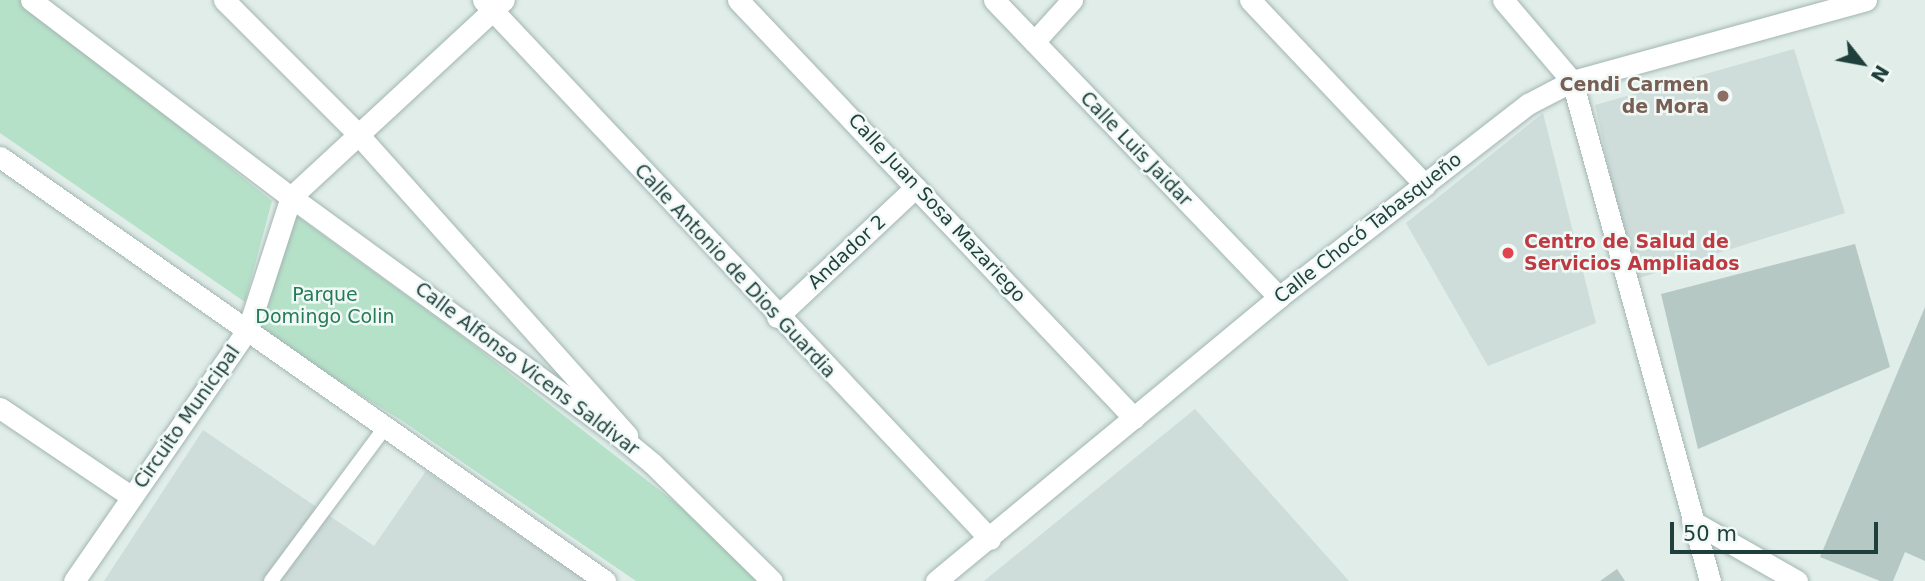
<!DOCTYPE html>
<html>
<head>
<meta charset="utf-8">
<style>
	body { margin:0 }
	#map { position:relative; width:1925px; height:581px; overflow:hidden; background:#e0ede9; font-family:"DejaVu Sans",sans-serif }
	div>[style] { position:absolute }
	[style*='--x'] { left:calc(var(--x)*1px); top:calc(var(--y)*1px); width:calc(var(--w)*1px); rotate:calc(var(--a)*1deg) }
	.built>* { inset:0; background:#ceddd9 }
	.green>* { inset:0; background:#b6e1c9 }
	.building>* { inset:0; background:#b5c8c3 }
	.roads { filter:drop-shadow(0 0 2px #a2b5b2) drop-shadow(0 0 2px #a2b5b2) }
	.service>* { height:14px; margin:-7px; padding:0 7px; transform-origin:7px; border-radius:7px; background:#fff }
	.minor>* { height:21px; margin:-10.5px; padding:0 10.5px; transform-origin:10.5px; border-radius:10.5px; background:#fff }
	.tertiary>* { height:21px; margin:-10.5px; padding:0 10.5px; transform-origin:10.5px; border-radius:10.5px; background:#fff }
	.secondary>* { height:21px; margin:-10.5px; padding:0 10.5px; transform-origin:10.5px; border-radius:10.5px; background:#fff }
	.dots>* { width:19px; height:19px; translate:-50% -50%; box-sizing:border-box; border:4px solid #f1f9f6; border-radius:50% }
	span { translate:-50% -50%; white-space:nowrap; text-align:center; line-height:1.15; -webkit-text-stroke:5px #f1f9f6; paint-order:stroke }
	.education-label { font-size:19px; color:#785e54; font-weight:700 }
	.right { translate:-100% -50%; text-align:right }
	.street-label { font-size:19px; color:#1e3f3c }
	.health-label { font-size:19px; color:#be3a42; font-weight:700 }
	.left { translate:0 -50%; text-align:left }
	.park-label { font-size:19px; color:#247b55 }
	.north { position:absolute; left:1827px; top:28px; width:70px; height:70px; -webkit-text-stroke:5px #f1f9f6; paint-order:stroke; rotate:121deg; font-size:19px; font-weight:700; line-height:28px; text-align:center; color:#1e3f3c }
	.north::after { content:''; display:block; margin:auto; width:24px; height:32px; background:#1e3f3c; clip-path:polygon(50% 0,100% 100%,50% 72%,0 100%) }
	.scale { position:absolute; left:1670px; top:522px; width:208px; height:32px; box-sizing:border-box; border:4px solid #1e3f3c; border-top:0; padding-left:9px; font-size:21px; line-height:24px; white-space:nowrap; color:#1e3f3c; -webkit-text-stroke:5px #f1f9f6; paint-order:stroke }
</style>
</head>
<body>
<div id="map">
	<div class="built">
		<i style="clip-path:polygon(1794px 49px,1845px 213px,1633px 280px,1595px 105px)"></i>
		<i style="clip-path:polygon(1543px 113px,1596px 323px,1488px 366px,1406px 223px)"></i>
		<i style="clip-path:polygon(1195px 409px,1349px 581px,984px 581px)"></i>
		<i style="clip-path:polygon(203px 430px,374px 546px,426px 471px,586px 581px,104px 581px)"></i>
	</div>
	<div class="green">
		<i style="clip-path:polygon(0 0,22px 0,272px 201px,245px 302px,0 133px)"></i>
		<i style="clip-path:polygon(294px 214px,458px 333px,681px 507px,757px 581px,636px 581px,401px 420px,253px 328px)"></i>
	</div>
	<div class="building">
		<i style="clip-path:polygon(1855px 244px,1890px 367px,1698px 449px,1661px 294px)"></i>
		<i style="clip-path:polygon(1925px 307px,1925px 561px,1905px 552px,1893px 581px,1880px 581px,1820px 557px)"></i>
		<i style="clip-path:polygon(1617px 569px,1625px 581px,1600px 581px)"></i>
	</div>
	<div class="roads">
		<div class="service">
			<i style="--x:271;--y:581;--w:193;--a:-53.4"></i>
		</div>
		<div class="minor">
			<i style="--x:224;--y:0;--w:187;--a:45"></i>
			<i style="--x:356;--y:132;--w:407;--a:48.2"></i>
			<i style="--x:483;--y:0;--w:740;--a:46.75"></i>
			<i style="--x:738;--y:0;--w:576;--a:46.55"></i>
			<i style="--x:994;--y:0;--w:412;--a:46.2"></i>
			<i style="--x:1250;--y:0;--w:255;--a:46.6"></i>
			<i style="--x:1503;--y:0;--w:106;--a:49.6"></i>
			<i style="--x:1572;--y:81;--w:519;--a:74.57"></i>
			<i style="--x:1034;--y:42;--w:57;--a:-47.9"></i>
			<i style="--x:777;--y:317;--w:190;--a:-43.1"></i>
			<i style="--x:0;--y:408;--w:159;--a:34"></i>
			<i style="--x:1692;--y:521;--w:121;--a:29.7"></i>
			<i style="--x:74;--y:581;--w:306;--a:-55.4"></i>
			<i style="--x:936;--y:581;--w:445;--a:-39.6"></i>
			<i style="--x:1279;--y:297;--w:315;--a:-37.8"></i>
			<i style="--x:1528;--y:104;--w:50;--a:-27.6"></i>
			<i style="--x:1572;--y:81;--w:305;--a:-15.4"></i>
		</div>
		<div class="tertiary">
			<i style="--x:248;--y:329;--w:139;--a:-72"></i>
			<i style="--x:291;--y:197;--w:290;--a:-42.8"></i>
		</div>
		<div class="secondary">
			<i style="--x:31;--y:0;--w:326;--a:37.2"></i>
			<i style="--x:291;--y:197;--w:397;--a:36"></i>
			<i style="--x:612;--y:430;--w:52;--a:39.5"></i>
			<i style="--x:652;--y:463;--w:168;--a:44.5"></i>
			<i style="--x:0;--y:157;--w:739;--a:35.02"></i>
		</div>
	</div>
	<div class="dots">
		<i style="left:1723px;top:96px;background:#8d6e63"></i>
		<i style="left:1508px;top:253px;background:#e0444e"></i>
	</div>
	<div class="education-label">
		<span class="right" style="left:1709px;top:96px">Cendi Carmen<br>de Mora</span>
	</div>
	<div class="street-label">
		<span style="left:1136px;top:149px;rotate:46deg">Calle Luis Jaidar</span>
		<span style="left:937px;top:208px;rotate:47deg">Calle Juan Sosa Mazariego</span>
		<span style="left:1368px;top:228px;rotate:-38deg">Calle Chocó Tabasqueño</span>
		<span style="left:847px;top:252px;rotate:-43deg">Andador 2</span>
		<span style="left:735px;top:271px;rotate:47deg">Calle Antonio de Dios Guardia</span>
		<span style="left:527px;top:369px;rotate:37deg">Calle Alfonso Vicens Saldivar</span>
		<span style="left:187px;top:417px;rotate:-55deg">Circuito Municipal</span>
	</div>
	<div class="health-label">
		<span class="left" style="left:1524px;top:253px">Centro de Salud de<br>Servicios Ampliados</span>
	</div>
	<div class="park-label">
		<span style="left:325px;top:306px">Parque<br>Domingo Colin</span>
	</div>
	<div class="north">N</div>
	<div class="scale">50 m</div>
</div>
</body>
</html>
